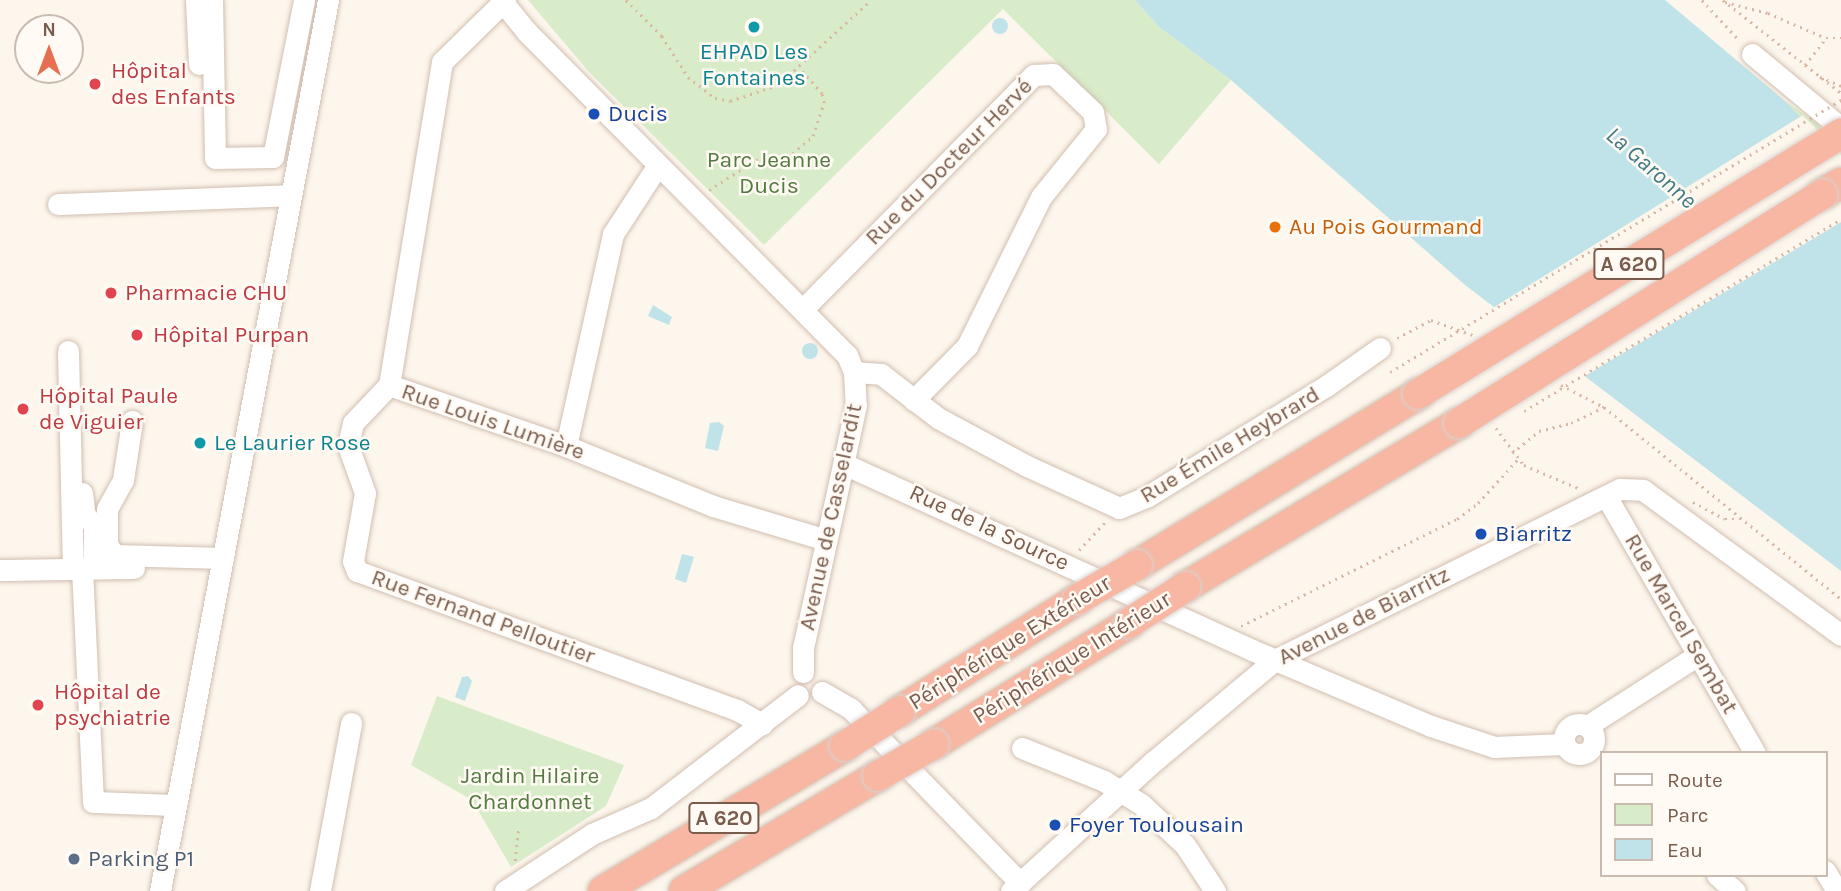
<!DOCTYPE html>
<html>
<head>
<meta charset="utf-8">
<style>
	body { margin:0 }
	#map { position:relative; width:1841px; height:891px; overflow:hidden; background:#fdf6ec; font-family:Karla,sans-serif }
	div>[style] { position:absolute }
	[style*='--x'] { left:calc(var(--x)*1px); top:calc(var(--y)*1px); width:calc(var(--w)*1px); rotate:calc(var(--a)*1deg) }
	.green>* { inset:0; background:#d8ecc9 }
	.water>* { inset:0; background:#bfe3e8 }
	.round { border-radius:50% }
	.pier>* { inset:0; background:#fdf6ec }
	.path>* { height:2.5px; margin-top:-1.25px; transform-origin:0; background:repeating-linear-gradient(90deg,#d9b8a5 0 2px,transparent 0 7px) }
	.roads { filter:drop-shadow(0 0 2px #d1beb0) drop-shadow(0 0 2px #d1beb0) }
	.minor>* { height:21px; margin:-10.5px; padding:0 10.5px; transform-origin:10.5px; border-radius:10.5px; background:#fff }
	.minor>.ring { margin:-10.5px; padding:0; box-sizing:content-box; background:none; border:21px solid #fff; border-radius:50% }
	.highway>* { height:30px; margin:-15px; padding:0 15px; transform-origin:15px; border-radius:15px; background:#f7b7a3 }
	.path-bridge>* { height:2.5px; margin-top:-1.25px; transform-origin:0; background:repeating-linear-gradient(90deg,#d9b8a5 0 2px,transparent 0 7px) }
	.bridges { filter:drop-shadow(0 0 2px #dad1cd) drop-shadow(0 0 2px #dad1cd) }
	.highway-bridge>* { height:30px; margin:-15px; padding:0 15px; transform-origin:15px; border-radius:15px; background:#f7b7a3 }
	.dots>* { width:19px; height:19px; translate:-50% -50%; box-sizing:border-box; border:4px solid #fffaf3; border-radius:50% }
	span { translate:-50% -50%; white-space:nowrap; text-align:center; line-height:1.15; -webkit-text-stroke:5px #fffaf3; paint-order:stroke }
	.shield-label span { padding:2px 5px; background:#fffaf3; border:2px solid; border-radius:5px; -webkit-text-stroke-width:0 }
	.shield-label { font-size:21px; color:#7a5c4d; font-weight:700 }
	.culture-label { font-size:23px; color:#0d838f }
	.left { translate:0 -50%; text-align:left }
	.health-label { font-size:23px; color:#be3a42 }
	.transit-label { font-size:23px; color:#164399 }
	.park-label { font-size:23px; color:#537a41 }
	.street-label { font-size:23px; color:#7a5c4d }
	.food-label { font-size:23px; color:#c56008 }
	.service-label { font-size:23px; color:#4e5e75 }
	.water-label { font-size:24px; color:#437c86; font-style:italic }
	.legend { position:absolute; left:1600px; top:751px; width:228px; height:126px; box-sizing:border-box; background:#fffaf3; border:2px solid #cabbb1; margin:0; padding:9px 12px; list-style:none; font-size:21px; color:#7a5c4d }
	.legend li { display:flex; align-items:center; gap:14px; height:35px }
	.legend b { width:35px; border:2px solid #cabbb1 }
	.north { position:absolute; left:14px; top:14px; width:70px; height:70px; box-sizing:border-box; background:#fffaf3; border:2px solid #cabbb1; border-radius:50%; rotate:0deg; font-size:19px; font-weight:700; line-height:28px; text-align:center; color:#7a5c4d }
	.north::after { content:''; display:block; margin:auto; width:24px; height:32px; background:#e76f51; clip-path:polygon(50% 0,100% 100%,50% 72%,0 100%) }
</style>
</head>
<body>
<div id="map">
	<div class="green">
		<i style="clip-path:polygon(528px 0,1135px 0,1159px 27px,1231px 80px,1159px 164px,1003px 9px,764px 245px,589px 72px)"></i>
		<i style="clip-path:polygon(1785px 101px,1841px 140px,1841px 160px)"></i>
		<i style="clip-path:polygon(437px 696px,624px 765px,606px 806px,511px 867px,472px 800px,411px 765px)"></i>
	</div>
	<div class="water">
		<i style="clip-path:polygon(1135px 0,1665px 0,1785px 101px,1841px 160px,1841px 571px,1465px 285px,1231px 80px,1159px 27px)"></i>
		<i class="round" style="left:992px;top:18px;width:16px;height:16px"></i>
		<i style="clip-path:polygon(653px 305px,672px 317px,669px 325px,648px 316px)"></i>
		<i class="round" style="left:802px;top:343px;width:16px;height:16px"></i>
		<i style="clip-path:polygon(719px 422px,724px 426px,718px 451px,705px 448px,710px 423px)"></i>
		<i style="clip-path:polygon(682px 554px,694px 557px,686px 583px,675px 579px)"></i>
		<i style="clip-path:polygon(468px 676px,472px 681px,465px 701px,455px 697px,462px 677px)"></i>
	</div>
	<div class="pier">
		<i style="clip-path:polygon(1803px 115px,1841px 155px,1841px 222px,1580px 379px,1491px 309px)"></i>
	</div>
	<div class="path">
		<i style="--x:626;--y:0;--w:51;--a:45"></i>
		<i style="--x:662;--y:36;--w:49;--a:57.6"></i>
		<i style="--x:688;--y:77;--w:34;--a:38"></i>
		<i style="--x:715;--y:98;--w:15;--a:11"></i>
		<i style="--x:730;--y:101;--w:51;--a:-18.4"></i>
		<i style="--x:778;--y:85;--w:126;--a:-42.4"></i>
		<i style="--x:1702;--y:0;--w:56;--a:47.2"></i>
		<i style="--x:1723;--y:0;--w:150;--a:38.2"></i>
		<i style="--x:1725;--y:2;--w:44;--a:14.3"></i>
		<i style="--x:1768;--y:13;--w:63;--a:23.3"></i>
		<i style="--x:1826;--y:38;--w:15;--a:0"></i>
		<i style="--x:1805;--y:65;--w:34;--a:-52"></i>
		<i style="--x:1820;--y:77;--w:23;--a:23"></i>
		<i style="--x:709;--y:190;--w:56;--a:-32.6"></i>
		<i style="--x:756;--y:160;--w:31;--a:-4"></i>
		<i style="--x:787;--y:158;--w:34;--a:-40"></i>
		<i style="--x:813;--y:136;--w:35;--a:-72"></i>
		<i style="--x:824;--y:103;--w:9;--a:-103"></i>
		<i style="--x:822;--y:94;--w:33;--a:-131"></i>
		<i style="--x:1397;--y:338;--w:38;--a:-28"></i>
		<i style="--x:1431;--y:320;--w:45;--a:19.7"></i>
		<i style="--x:1561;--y:385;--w:48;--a:27.1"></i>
		<i style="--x:1604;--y:407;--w:305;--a:39"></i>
		<i style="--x:1496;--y:428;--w:46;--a:52.9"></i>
		<i style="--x:1524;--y:465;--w:59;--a:23.1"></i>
		<i style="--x:1512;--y:453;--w:35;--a:-39"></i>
		<i style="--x:1539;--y:431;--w:33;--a:-14"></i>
		<i style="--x:1571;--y:423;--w:37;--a:-26"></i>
		<i style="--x:1693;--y:502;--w:36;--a:28"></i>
		<i style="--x:1725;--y:519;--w:19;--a:0"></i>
		<i style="--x:1079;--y:550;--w:38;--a:-47"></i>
		<i style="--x:1241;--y:626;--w:241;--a:-26.4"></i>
		<i style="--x:1457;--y:519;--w:26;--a:-37"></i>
		<i style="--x:1478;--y:503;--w:59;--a:-47.7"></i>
		<i style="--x:515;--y:861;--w:31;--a:-84"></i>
	</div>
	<div class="roads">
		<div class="minor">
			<i style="--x:196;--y:0;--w:64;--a:87.3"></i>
			<i style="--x:212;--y:0;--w:158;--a:88.9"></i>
			<i style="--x:215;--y:158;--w:58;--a:-1"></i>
			<i style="--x:273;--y:157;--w:160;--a:-78.8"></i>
			<i style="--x:501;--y:0;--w:40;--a:51"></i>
			<i style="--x:526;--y:31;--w:456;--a:45.3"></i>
			<i style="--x:847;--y:355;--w:18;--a:68"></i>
			<i style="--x:854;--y:372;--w:33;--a:87"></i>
			<i style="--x:856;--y:405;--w:249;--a:102.3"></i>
			<i style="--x:803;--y:648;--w:24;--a:90"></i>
			<i style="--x:505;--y:0;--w:88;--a:135.5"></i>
			<i style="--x:442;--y:62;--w:327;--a:99.3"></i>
			<i style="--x:389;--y:385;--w:187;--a:19"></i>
			<i style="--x:566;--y:446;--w:159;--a:22.2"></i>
			<i style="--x:713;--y:506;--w:118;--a:16.7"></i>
			<i style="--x:1752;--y:54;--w:116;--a:39.7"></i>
			<i style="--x:58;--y:204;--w:233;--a:-2.2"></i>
			<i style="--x:803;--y:309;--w:329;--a:-45.4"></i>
			<i style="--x:1034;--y:75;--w:19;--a:-3"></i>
			<i style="--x:1053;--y:74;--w:55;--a:43.5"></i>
			<i style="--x:1093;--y:112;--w:17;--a:80"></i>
			<i style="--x:1096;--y:129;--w:87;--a:129"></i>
			<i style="--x:1041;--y:197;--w:166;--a:116.4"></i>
			<i style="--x:967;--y:346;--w:76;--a:134.5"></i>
			<i style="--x:68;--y:351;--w:217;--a:88.7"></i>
			<i style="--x:854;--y:372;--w:27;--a:4"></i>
			<i style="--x:881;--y:374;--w:72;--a:37.7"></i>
			<i style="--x:938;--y:418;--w:101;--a:28.3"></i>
			<i style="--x:1027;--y:466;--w:101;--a:24.5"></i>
			<i style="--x:1119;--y:508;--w:31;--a:-22"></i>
			<i style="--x:1148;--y:496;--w:209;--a:-31.7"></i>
			<i style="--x:1326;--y:386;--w:66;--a:-35.1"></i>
			<i style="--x:389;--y:385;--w:52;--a:133.5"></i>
			<i style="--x:353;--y:423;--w:24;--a:102"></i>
			<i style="--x:348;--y:446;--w:50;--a:70.1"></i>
			<i style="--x:365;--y:493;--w:69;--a:100"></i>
			<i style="--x:353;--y:561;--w:11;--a:68"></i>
			<i style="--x:357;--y:571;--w:405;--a:20.1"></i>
			<i style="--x:737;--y:710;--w:29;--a:29"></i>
			<i style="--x:132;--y:421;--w:60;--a:98.7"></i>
			<i style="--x:123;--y:480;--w:33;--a:119"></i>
			<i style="--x:107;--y:509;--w:35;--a:90"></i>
			<i style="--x:107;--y:544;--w:13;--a:58"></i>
			<i style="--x:114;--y:555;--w:109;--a:1.6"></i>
			<i style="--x:566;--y:446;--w:217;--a:-77.5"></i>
			<i style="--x:613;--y:234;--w:82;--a:-56.9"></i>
			<i style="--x:844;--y:464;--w:448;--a:24.5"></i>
			<i style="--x:1252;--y:650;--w:194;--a:23"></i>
			<i style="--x:1431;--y:726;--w:66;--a:18.4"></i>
			<i style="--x:1494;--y:747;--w:70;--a:-2.5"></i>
			<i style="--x:82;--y:493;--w:23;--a:83"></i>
			<i style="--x:85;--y:516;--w:12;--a:42"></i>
			<i style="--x:94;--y:524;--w:44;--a:90"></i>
			<i style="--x:1606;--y:496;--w:297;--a:59.9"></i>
			<i style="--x:82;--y:568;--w:234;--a:87.3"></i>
			<i style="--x:93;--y:802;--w:83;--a:2.1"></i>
			<i style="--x:0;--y:570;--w:134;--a:-0.9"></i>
			<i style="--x:822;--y:692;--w:34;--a:30"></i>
			<i style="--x:851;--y:709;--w:243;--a:45.8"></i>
			<i class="ring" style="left:1564px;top:724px;width:9px;height:9px"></i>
			<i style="--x:1587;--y:726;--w:132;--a:-32.6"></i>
			<i style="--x:1022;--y:748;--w:88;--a:21.9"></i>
			<i style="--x:1104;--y:781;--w:44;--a:31.9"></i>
			<i style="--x:1141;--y:804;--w:60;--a:43"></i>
			<i style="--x:1185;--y:845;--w:55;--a:56.9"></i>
			<i style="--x:1825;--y:871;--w:23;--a:59"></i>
			<i style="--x:1717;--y:875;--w:24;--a:42"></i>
			<i style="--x:160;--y:891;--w:907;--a:-79.32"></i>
			<i style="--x:320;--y:891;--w:171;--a:-79.5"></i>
			<i style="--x:505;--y:891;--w:104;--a:-33.2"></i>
			<i style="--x:592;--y:834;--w:64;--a:-23.8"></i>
			<i style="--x:651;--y:808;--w:185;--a:-37.5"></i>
			<i style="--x:1011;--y:891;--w:193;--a:-42.3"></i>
			<i style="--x:1154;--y:761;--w:158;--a:-39.9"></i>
			<i style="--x:1275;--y:660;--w:385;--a:-26.4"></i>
			<i style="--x:1620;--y:489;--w:23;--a:2"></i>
			<i style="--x:1643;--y:490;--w:245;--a:36.2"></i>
		</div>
		<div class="highway">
			<i style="--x:1822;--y:194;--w:22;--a:-30"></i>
			<i style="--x:1137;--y:565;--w:329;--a:-31.3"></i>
			<i style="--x:1185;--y:587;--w:319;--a:-30.9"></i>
			<i style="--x:900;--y:711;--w:210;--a:-32.2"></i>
			<i style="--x:934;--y:744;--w:229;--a:-31.8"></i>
			<i style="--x:603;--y:891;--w:282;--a:-30.9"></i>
			<i style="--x:684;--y:891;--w:226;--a:-30.7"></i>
		</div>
	</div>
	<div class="path-bridge">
		<i style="--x:1390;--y:372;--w:527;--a:-31.09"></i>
		<i style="--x:1524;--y:411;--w:371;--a:-31.2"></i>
	</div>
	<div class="bridges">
		<div class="highway-bridge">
			<i style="--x:1418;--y:394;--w:497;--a:-31.6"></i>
			<i style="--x:1459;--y:423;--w:429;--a:-32.2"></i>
			<i style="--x:1078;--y:599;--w:68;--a:-30"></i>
			<i style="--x:1129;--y:623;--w:67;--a:-32.7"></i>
			<i style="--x:845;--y:746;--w:65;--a:-32.5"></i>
			<i style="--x:878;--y:776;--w:64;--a:-29.7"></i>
		</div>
	</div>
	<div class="dots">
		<i style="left:754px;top:27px;background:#0f9aa8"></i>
		<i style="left:95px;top:84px;background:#e0444e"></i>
		<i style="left:594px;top:114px;background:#1a4fb4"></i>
		<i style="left:1275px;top:227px;background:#e8710a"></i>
		<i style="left:111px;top:293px;background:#e0444e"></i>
		<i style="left:137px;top:335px;background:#e0444e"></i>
		<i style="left:23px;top:409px;background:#e0444e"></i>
		<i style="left:200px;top:443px;background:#0f9aa8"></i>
		<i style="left:1481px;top:534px;background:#1a4fb4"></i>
		<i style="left:38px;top:705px;background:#e0444e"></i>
		<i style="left:1055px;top:825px;background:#1a4fb4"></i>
		<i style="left:74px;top:859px;background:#5c6f8a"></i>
	</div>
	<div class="shield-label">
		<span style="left:1629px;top:264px">A 620</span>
		<span style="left:724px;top:818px">A 620</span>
	</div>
	<div class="culture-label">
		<span style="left:754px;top:65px">EHPAD Les<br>Fontaines</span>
		<span class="left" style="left:214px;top:443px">Le Laurier Rose</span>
	</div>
	<div class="health-label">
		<span class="left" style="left:111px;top:84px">Hôpital<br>des Enfants</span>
		<span class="left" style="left:125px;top:293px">Pharmacie CHU</span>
		<span class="left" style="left:153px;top:335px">Hôpital Purpan</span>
		<span class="left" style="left:39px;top:409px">Hôpital Paule<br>de Viguier</span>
		<span class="left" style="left:54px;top:705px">Hôpital de<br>psychiatrie</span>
	</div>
	<div class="transit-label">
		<span class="left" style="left:608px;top:114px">Ducis</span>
		<span class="left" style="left:1495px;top:534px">Biarritz</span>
		<span class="left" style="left:1069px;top:825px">Foyer Toulousain</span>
	</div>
	<div class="park-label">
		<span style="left:769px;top:173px">Parc Jeanne<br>Ducis</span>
		<span style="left:530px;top:789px">Jardin Hilaire<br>Chardonnet</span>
	</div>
	<div class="street-label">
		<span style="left:949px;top:162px;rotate:-45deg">Rue du Docteur Hervé</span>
		<span style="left:493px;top:422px;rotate:19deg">Rue Louis Lumière</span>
		<span style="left:1230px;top:445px;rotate:-31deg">Rue Émile Heybrard</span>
		<span style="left:831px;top:517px;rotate:-78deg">Avenue de Casselardit</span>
		<span style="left:989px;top:528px;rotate:25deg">Rue de la Source</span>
		<span style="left:1364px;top:616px;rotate:-27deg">Avenue de Biarritz</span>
		<span style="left:483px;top:617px;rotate:20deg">Rue Fernand Pelloutier</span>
		<span style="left:1681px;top:624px;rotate:60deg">Rue Marcel Sembat</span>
		<span style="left:1010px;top:643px;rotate:-32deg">Périphérique Extérieur</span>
		<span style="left:1072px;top:658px;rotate:-32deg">Périphérique Intérieur</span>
	</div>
	<div class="food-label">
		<span class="left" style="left:1289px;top:227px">Au Pois Gourmand</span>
	</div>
	<div class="service-label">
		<span class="left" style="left:88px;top:859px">Parking P1</span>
	</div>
	<div class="water-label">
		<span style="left:1651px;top:168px;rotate:41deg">La Garonne</span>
	</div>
	<ul class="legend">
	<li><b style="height:9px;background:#fff"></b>Route</li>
	<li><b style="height:19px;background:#d8ecc9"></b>Parc</li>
	<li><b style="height:19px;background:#bfe3e8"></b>Eau</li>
	</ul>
	<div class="north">N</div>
</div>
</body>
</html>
